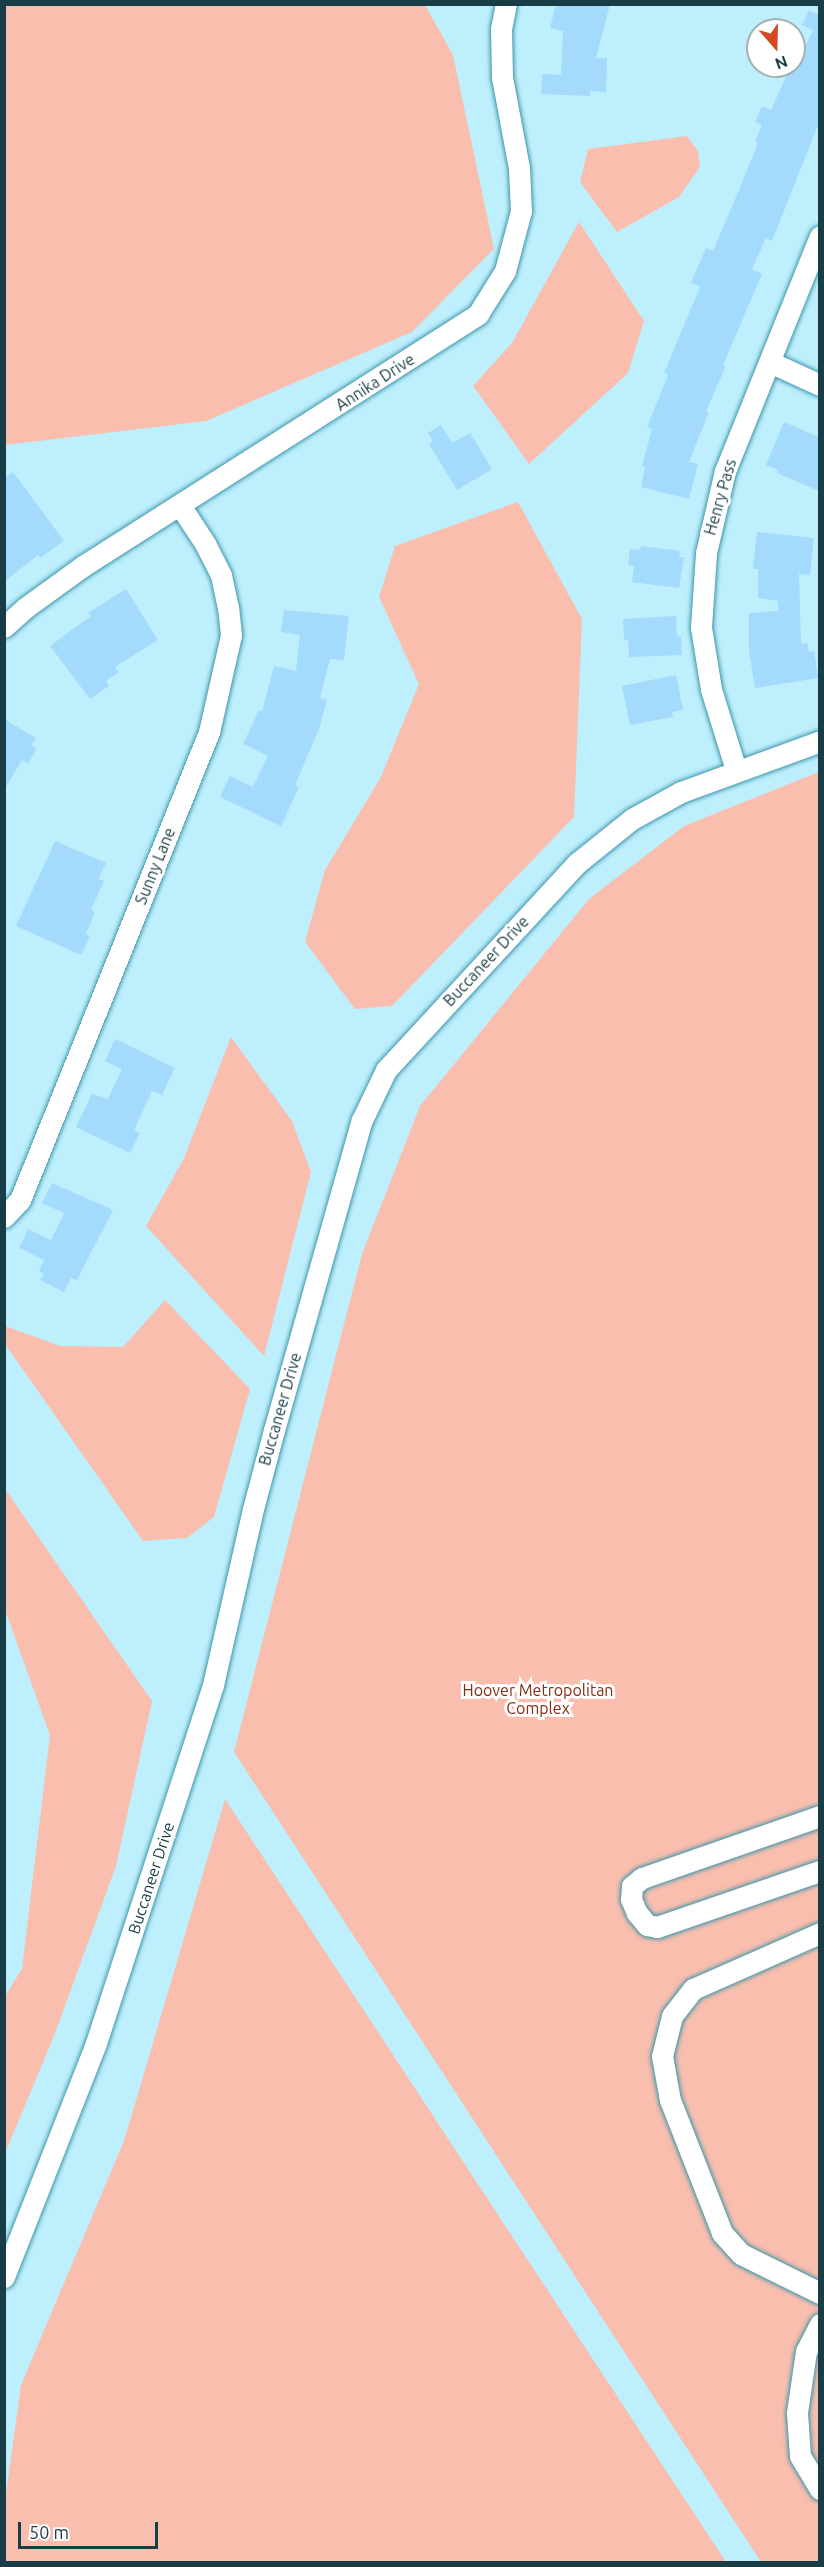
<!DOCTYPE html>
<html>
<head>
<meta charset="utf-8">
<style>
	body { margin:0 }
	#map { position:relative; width:824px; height:2567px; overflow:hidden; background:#beeffd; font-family:Ubuntu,sans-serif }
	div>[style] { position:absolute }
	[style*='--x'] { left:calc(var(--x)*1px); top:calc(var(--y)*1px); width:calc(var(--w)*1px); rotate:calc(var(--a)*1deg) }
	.green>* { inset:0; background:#f9beae }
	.building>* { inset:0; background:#a4dafc }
	.roads { filter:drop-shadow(0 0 2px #3d96ac) drop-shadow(0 0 2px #3d96ac) }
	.minor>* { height:21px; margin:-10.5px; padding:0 10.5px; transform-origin:10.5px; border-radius:10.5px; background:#fff }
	span { translate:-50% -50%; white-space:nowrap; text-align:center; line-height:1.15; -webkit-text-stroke:6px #fff; paint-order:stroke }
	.street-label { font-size:16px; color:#183d46 }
	.park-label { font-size:16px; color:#812d15 }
	.frame { position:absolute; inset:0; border:6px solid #183d46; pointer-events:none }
	.north { position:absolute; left:746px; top:18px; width:60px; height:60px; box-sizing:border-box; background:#fff; border:2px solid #a3b1b5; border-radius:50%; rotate:160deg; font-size:16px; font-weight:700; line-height:24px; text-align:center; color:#183d46 }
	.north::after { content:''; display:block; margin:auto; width:21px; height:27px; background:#d34a22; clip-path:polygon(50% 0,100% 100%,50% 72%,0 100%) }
	.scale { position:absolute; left:18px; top:2522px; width:140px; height:27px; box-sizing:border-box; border:3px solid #183d46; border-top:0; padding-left:8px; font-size:18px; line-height:21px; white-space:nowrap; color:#183d46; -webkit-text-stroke:4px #fff; paint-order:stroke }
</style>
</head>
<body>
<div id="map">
	<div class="green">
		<i style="clip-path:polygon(4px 5px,425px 5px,453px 55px,494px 249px,412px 332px,206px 421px,5px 445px)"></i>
		<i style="clip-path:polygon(687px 136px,698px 151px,700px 167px,679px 197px,617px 232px,580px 182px,588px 149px)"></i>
		<i style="clip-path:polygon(579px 222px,644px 321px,628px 373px,529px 464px,473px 386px,512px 343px)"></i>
		<i style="clip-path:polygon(518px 502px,582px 619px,574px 817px,392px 1006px,355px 1009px,305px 942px,325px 870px,381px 777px,419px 684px,379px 597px,395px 546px)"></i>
		<i style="clip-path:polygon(819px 772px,819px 2562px,761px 2562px,234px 1752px,362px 1254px,420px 1106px,589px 899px,684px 826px)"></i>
		<i style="clip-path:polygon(231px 1037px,292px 1121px,311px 1172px,264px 1356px,146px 1226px,184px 1158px)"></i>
		<i style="clip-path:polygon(165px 1300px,250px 1389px,214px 1517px,187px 1538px,143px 1541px,5px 1344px,5px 1326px,60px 1346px,123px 1347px)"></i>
		<i style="clip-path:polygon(5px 1489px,152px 1701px,116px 1866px,54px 2036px,5px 2153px,5px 1996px,22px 1969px,50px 1735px,5px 1610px)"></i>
		<i style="clip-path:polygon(225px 1799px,726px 2562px,5px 2562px,5px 2501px,21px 2385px,124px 2141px)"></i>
	</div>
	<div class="building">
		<i style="clip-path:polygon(556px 4px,610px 4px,596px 58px,607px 58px,606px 92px,590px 91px,590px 96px,541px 94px,542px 74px,561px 75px,563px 31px,550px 28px)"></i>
		<i style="clip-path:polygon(809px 10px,819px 15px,819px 123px,772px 241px,766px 238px,752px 269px,762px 274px,723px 365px,726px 366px,706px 411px,709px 412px,689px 462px,698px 464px,689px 499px,641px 487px,645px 467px,642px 466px,652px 429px,647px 427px,668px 375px,664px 373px,700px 287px,691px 283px,706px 248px,713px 251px,739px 190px,758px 143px,755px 141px,762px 125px,755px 122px,762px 106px,771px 110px,791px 66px,794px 66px,794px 61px,798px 62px,813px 30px,802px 25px)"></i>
		<i style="clip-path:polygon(784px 422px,819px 437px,819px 491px,777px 473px,778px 470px,766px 465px)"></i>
		<i style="clip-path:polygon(441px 425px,452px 443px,470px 433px,492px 469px,457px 490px,429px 444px,433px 441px,428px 433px)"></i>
		<i style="clip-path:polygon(13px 472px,64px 541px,40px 558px,38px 555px,4px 582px,4px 478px)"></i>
		<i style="clip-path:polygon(757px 532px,814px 538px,810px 575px,799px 574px,801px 644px,807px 643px,809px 652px,814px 651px,818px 678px,755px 688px,749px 651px,749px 613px,778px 611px,778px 601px,758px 598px,758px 569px,753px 569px)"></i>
		<i style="clip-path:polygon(641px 546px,680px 551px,679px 557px,684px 557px,679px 588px,632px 582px,634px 566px,628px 565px,630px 549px,640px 550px)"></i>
		<i style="clip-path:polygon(126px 589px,158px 640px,115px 667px,119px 672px,106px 681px,109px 686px,90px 699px,50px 646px,91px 616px,88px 613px)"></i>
		<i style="clip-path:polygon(284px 610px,349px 616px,344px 660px,330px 659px,320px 698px,327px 700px,319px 729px,295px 785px,299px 787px,281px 826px,220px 797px,230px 776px,253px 787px,268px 756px,243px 744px,259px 710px,262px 712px,274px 666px,296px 671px,300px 635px,281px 632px)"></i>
		<i style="clip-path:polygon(676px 616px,677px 637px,681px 636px,682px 655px,629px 657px,628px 640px,624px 640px,623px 619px)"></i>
		<i style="clip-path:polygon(676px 675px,683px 710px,672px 712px,673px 717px,630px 725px,622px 686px)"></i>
		<i style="clip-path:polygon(4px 719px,36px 738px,31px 745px,37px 748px,28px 764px,22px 760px,4px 790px)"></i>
		<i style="clip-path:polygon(55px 841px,106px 863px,98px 879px,104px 881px,91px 910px,95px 912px,86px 934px,90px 936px,81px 955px,16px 926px)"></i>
		<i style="clip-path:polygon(115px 1039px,175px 1068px,162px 1095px,152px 1091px,134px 1130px,140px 1133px,130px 1153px,76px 1127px,92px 1094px,108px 1099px,122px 1069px,105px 1061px)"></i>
		<i style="clip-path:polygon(52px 1183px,113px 1210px,77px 1280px,71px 1278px,64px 1292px,40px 1280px,44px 1274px,39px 1271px,44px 1260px,19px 1248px,28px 1229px,51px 1240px,64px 1213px,42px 1203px)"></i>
	</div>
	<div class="roads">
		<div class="minor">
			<i style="--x:770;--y:362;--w:55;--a:24.7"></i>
			<i style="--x:4;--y:627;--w:28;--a:-42"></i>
			<i style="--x:25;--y:608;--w:72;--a:-35.9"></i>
			<i style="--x:83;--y:566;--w:469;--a:-32.5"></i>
			<i style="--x:478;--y:314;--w:51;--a:-57.9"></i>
			<i style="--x:505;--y:271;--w:62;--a:-75.1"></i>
			<i style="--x:521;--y:211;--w:43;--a:-92.7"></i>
			<i style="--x:519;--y:168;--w:93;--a:-100.6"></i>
			<i style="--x:502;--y:77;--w:48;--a:-91.2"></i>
			<i style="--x:501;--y:29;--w:25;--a:-79"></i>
			<i style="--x:736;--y:770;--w:85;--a:-107.2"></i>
			<i style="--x:711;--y:689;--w:63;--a:-99.2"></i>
			<i style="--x:701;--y:627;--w:74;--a:-86.1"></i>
			<i style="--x:706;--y:553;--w:84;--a:-77"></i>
			<i style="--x:725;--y:471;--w:253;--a:-68"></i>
			<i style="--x:4;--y:1217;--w:23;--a:-47"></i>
			<i style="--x:20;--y:1200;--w:505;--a:-68.01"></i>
			<i style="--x:209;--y:732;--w:99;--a:-77.2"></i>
			<i style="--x:231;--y:635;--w:27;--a:-96"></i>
			<i style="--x:228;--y:608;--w:34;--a:-102"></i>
			<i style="--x:221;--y:575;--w:34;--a:-117"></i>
			<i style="--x:206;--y:545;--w:45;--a:-123.3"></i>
			<i style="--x:820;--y:1816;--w:188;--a:160.8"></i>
			<i style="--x:642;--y:1878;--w:13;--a:141"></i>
			<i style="--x:632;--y:1886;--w:13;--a:94"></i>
			<i style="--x:631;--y:1899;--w:15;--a:67"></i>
			<i style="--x:637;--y:1913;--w:16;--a:50"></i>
			<i style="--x:647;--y:1925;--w:10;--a:11"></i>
			<i style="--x:657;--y:1927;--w:172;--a:-19"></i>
			<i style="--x:820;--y:1933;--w:139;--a:156.2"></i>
			<i style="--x:693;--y:1989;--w:34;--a:128"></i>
			<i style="--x:672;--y:2016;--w:41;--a:104"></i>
			<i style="--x:662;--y:2056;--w:45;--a:79.7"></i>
			<i style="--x:670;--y:2100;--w:143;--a:68.6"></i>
			<i style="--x:722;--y:2233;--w:28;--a:48"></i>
			<i style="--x:741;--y:2254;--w:88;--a:26.3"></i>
			<i style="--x:4;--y:2277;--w:251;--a:-68.5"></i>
			<i style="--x:96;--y:2043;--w:377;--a:-71.9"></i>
			<i style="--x:213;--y:1685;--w:180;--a:-77.2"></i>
			<i style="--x:253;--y:1509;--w:82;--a:-75.1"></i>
			<i style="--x:274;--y:1430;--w:322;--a:-74.2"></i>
			<i style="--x:362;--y:1120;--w:55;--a:-64.4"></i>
			<i style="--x:386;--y:1070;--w:280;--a:-47.3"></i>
			<i style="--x:576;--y:864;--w:72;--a:-38.8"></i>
			<i style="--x:632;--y:819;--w:56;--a:-28.9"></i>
			<i style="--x:681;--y:792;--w:148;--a:-20.1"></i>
			<i style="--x:820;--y:2324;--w:30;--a:117"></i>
			<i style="--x:806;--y:2351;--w:63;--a:98.3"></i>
			<i style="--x:797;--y:2413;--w:43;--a:86"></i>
			<i style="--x:800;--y:2456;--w:39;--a:59"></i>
		</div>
	</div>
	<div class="street-label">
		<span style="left:375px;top:382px;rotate:-33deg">Annika Drive</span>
		<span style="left:720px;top:497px;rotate:-74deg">Henry Pass</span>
		<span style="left:155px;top:866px;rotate:-68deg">Sunny Lane</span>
		<span style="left:486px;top:961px;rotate:-47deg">Buccaneer Drive</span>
		<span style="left:280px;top:1409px;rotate:-74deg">Buccaneer Drive</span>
		<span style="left:151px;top:1878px;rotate:-72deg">Buccaneer Drive</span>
	</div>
	<div class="park-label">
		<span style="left:538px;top:1699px">Hoover Metropolitan<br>Complex</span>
	</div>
	<div class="frame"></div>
	<div class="north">N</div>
	<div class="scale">50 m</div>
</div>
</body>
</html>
